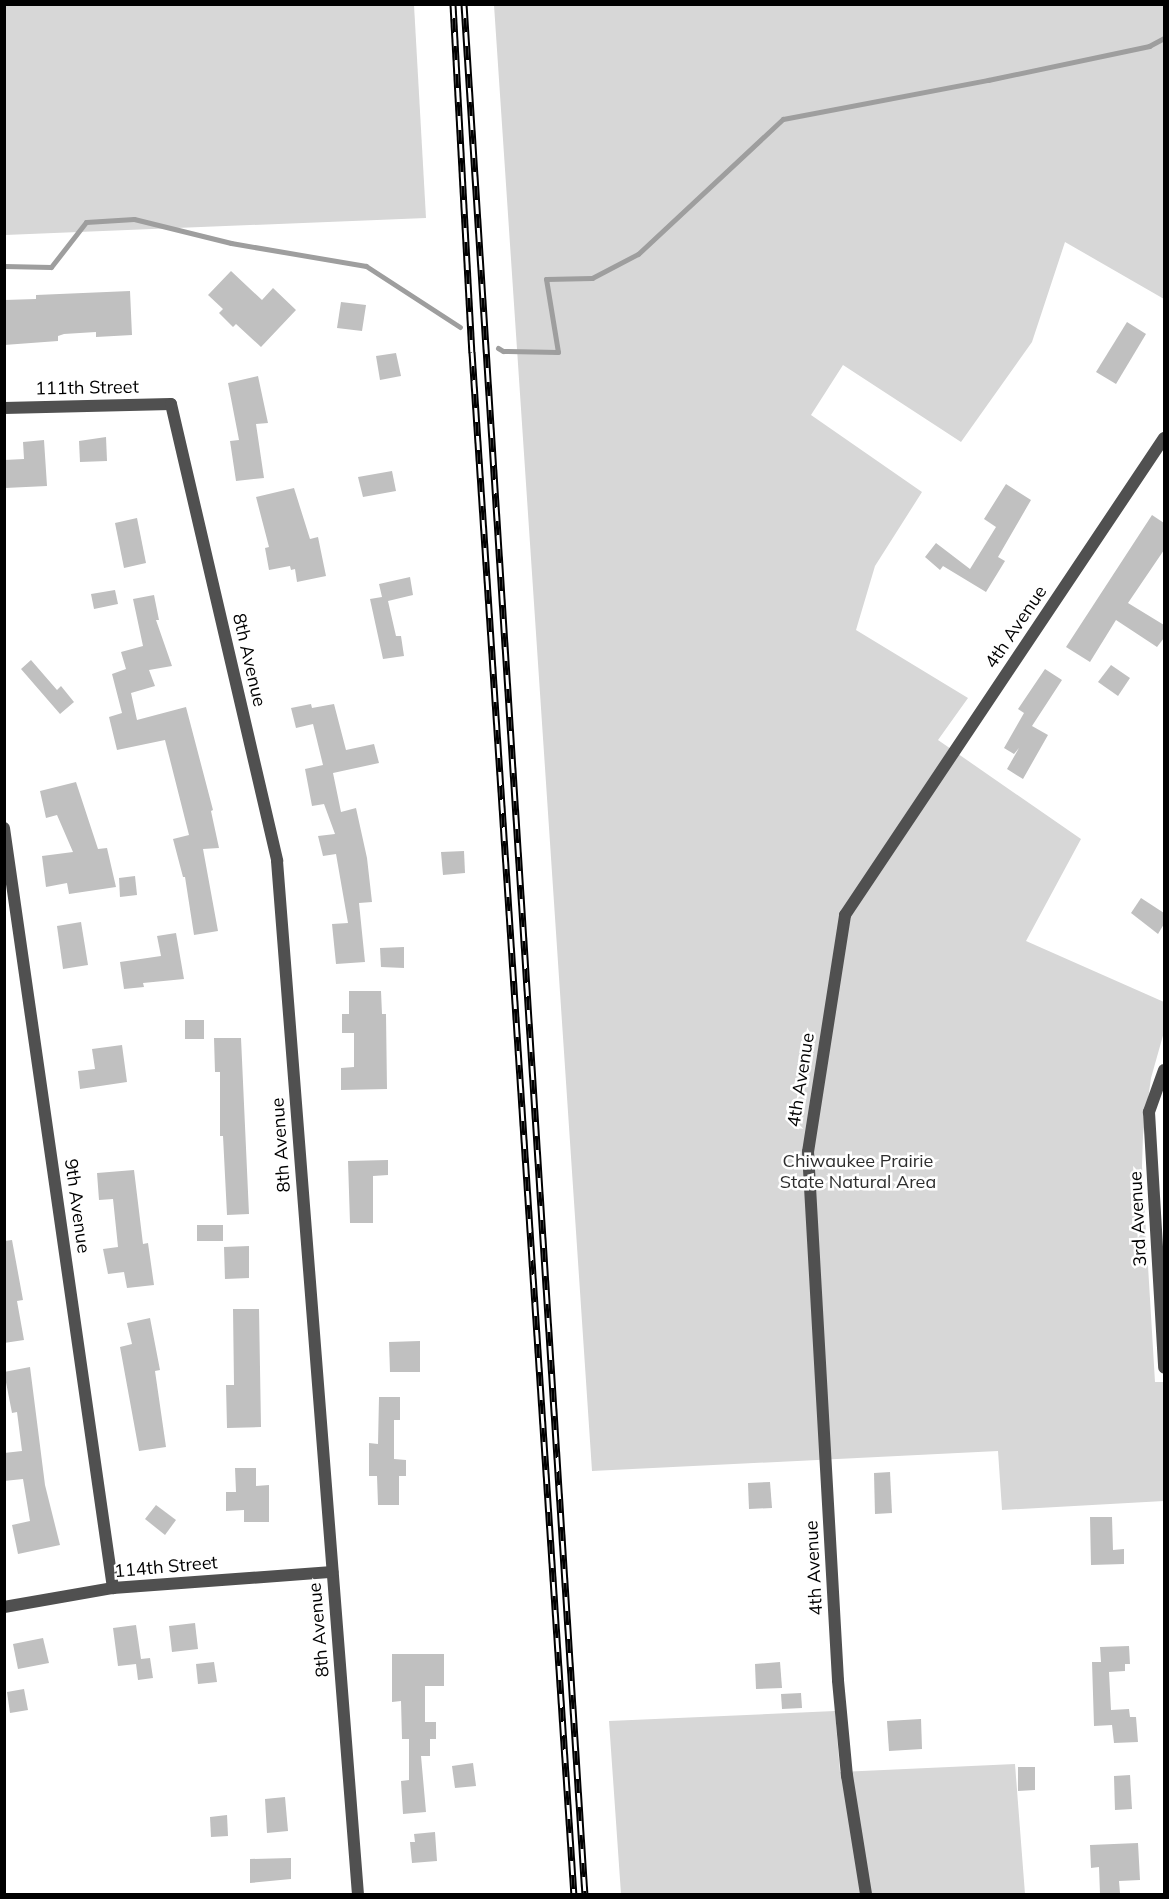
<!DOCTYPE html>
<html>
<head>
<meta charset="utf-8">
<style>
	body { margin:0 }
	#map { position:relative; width:1169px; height:1899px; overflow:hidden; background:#fff; font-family:Mulish,sans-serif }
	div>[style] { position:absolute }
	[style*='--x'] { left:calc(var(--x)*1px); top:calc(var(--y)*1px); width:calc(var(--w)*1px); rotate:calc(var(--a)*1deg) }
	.green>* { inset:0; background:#d7d7d7 }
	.stream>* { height:5px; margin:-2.5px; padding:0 2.5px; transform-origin:2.5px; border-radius:2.5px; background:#9e9e9e }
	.building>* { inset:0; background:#c0c0c0 }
	.street>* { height:12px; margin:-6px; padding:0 6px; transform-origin:6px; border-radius:6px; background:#505050 }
	.rail>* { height:7px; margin-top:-3.5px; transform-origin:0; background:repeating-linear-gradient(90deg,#fff 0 14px,#000 0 28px); box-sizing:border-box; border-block:2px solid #000 }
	span { translate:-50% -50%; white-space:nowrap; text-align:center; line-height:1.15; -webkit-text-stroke:5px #fff; paint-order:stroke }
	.street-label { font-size:18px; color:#000 }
	.park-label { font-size:18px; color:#2e2e2e }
	.frame { position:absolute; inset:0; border:6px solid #000; pointer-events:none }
</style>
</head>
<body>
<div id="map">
	<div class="green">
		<i style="clip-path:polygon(4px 5px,414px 5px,426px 218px,5px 235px)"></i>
		<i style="clip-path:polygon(494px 5px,1164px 5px,1164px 299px,1065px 242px,1032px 342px,961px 442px,843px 365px,811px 415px,922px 492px,875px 566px,856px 630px,968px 698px,938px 740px,1081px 839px,1026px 941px,1164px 1002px,1164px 1032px,1151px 1078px,1143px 1135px,1142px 1166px,1155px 1382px,1164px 1382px,1164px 1501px,1002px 1510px,998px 1451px,592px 1471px)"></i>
		<i style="clip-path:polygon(835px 1711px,840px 1772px,1015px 1764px,1025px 1894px,621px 1894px,609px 1721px)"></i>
	</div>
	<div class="stream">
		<i style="--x:4;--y:266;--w:47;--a:1.2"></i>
		<i style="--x:51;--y:267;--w:57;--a:-52.1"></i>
		<i style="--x:86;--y:222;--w:48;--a:-3.6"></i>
		<i style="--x:134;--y:219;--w:100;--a:13.9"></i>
		<i style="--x:231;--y:243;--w:137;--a:9.7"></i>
		<i style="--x:366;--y:266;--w:112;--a:33"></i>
		<i style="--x:498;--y:348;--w:6;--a:31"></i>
		<i style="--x:503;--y:351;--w:55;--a:1"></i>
		<i style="--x:558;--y:352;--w:74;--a:-99.3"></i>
		<i style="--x:546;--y:279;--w:46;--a:-1.2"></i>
		<i style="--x:592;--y:278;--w:52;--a:-27.6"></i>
		<i style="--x:638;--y:254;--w:198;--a:-43"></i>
		<i style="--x:783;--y:119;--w:209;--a:-10.8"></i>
		<i style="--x:988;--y:80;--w:165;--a:-11.9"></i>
		<i style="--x:1149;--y:46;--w:17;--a:-28"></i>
	</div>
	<div class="building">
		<i style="clip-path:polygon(231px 271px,262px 300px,273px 288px,296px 310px,261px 347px,236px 324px,233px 327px,219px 313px,223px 309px,208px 295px)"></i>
		<i style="clip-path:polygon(130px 291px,132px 335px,96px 337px,96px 332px,64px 334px,58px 336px,58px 341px,4px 345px,4px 300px,36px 299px,36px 295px)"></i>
		<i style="clip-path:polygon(341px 302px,366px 305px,362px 331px,337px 328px)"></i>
		<i style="clip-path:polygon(1127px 322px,1146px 334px,1116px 384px,1096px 372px)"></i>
		<i style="clip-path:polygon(396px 353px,401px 376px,380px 380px,376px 356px)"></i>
		<i style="clip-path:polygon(258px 376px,268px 423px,256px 424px,264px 478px,236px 481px,230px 441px,239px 440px,228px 383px)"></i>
		<i style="clip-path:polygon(106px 437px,107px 461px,80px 462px,79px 441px)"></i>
		<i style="clip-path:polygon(44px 440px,47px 486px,5px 488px,4px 460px,24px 459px,23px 442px)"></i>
		<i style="clip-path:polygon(392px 471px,396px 491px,363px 497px,358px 477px)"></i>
		<i style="clip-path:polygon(1006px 484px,1031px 500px,998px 557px,1005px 561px,986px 592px,943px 566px,940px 570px,925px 557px,936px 543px,970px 569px,996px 527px,984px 519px)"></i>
		<i style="clip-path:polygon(294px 488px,310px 539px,318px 537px,326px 576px,297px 582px,295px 569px,291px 570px,290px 566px,269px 570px,265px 548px,269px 547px,256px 497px)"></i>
		<i style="clip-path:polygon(1152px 515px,1164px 523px,1164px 550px,1128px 603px,1164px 625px,1164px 638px,1157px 647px,1116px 620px,1090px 662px,1066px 647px)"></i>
		<i style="clip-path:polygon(137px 518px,146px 563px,124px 568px,115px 523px)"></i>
		<i style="clip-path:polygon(410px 577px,413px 595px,388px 601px,396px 636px,401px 636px,404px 656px,383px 659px,370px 599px,382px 597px,379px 584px)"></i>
		<i style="clip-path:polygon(115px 590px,118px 604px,94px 609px,91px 594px)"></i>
		<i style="clip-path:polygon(154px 595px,159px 620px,156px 620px,172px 666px,149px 670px,155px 686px,131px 693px,137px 720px,186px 707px,213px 810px,211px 811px,219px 848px,203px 849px,218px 931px,194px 935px,185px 877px,183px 877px,173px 839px,189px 835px,165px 740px,117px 750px,109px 717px,122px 713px,112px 674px,126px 669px,121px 652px,143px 646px,133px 599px)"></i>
		<i style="clip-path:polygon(31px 660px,57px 690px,61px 686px,74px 702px,60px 714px,21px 669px)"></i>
		<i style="clip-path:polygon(1111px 665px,1130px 678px,1118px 696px,1098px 682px)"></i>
		<i style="clip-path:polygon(1045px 669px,1062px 680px,1032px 726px,1048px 735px,1023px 779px,1007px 769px,1019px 748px,1014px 754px,1004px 748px,1024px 713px,1018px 709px)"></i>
		<i style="clip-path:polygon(311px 704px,312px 708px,334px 704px,346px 750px,374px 744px,379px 763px,333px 773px,341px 812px,356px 808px,367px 858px,372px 902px,359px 903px,365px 962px,336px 964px,332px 924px,348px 923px,336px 854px,323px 856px,318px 836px,335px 834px,324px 804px,312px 806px,305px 769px,323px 765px,313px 724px,296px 728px,291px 708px)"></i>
		<i style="clip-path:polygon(76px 782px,98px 849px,107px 848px,116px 887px,69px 894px,67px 883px,46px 887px,42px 856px,73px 852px,57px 815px,46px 818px,40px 791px)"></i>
		<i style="clip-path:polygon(464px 851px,465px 873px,443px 875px,441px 852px)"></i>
		<i style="clip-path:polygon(135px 876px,137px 895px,120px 897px,119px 878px)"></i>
		<i style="clip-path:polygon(1141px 898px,1164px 913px,1164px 924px,1158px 934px,1131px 913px)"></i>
		<i style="clip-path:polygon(81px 922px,88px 965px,63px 969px,57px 926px)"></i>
		<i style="clip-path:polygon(176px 933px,184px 979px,143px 983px,144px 987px,124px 989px,120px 962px,161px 956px,157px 936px)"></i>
		<i style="clip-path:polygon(404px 947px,404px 968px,381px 967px,380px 948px)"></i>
		<i style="clip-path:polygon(349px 991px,381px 991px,382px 1014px,386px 1014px,387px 1089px,341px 1090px,341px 1068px,354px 1067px,354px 1033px,342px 1033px,342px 1014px,349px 1014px)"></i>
		<i style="clip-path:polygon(185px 1020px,204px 1020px,204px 1039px,185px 1039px)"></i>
		<i style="clip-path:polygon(214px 1038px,241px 1038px,249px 1214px,227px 1215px,223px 1136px,220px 1136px,220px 1072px,215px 1072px)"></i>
		<i style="clip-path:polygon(122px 1045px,127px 1082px,80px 1089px,78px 1071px,95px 1069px,92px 1049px)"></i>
		<i style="clip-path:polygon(388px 1160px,388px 1175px,373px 1176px,373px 1223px,350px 1223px,348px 1161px)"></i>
		<i style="clip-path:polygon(134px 1170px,143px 1244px,148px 1243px,154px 1285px,127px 1288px,124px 1272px,108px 1274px,103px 1249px,118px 1247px,113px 1199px,99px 1200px,97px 1173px)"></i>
		<i style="clip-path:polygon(197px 1225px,223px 1225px,223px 1241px,197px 1241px)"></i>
		<i style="clip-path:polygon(12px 1240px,23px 1300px,17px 1301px,24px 1340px,4px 1343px,4px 1241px)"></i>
		<i style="clip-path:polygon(249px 1246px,249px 1278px,225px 1279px,224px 1247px)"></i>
		<i style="clip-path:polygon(233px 1309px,259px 1309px,261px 1427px,227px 1428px,226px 1385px,234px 1385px)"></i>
		<i style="clip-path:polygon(150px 1318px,160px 1370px,155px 1371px,166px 1447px,139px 1451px,120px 1347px,132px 1344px,127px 1323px)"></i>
		<i style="clip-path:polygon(420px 1341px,420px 1372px,390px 1372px,389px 1342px)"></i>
		<i style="clip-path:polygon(30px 1367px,45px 1485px,60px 1545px,18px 1554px,12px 1525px,30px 1521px,23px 1479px,4px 1481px,4px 1453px,22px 1451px,17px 1412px,12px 1413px,4px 1372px)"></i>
		<i style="clip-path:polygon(379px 1397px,400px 1397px,400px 1420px,394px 1420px,394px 1459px,406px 1460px,406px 1476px,399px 1476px,399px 1505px,378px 1505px,377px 1476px,369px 1476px,369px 1443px,378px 1444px)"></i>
		<i style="clip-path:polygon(235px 1468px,256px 1468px,256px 1486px,269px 1485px,269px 1522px,244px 1522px,244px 1510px,226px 1511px,226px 1492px,236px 1492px)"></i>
		<i style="clip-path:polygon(890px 1472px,892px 1513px,875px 1514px,874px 1473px)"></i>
		<i style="clip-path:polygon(770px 1482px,772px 1508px,749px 1509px,748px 1483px)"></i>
		<i style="clip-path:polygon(156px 1505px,176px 1520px,165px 1535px,145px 1519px)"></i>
		<i style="clip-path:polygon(1090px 1517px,1112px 1517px,1113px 1550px,1124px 1549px,1124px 1564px,1091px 1565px)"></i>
		<i style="clip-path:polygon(195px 1623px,198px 1649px,172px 1652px,169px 1626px)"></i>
		<i style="clip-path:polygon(136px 1625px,141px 1659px,150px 1658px,153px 1678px,138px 1680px,136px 1664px,118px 1666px,113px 1628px)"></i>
		<i style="clip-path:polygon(43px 1638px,49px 1663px,18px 1669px,13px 1644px)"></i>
		<i style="clip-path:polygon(1129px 1646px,1130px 1664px,1125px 1664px,1125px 1671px,1109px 1672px,1111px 1710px,1129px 1709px,1130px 1717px,1136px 1717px,1138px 1742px,1114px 1743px,1112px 1725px,1094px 1726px,1092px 1662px,1101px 1662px,1100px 1647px)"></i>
		<i style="clip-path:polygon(392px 1654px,444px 1654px,444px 1686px,425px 1686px,425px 1722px,436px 1722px,436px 1739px,430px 1739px,430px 1756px,421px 1756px,426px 1812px,403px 1814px,401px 1781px,409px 1780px,409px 1739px,402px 1739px,401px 1701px,392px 1702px)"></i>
		<i style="clip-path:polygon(214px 1662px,217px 1682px,198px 1684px,196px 1664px)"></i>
		<i style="clip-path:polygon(780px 1662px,782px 1688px,756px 1689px,755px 1664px)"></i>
		<i style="clip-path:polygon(24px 1689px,28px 1710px,10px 1713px,7px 1692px)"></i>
		<i style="clip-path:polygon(801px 1693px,802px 1708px,782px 1709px,781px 1694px)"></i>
		<i style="clip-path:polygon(921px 1719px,922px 1749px,889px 1751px,887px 1721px)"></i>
		<i style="clip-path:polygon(473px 1763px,476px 1786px,455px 1788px,452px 1766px)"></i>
		<i style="clip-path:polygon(1018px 1767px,1035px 1767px,1035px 1790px,1018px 1791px)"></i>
		<i style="clip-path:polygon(1130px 1775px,1132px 1809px,1115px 1810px,1114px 1776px)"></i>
		<i style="clip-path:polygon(285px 1797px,288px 1831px,267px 1833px,265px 1799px)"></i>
		<i style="clip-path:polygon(227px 1815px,228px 1836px,211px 1837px,210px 1817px)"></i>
		<i style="clip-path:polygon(435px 1832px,437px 1861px,412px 1863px,410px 1842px,415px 1842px,414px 1834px)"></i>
		<i style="clip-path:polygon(1138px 1843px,1140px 1880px,1119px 1881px,1120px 1893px,1100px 1894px,1099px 1867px,1091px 1868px,1090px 1845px)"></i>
		<i style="clip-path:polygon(291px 1858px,291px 1879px,250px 1883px,250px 1859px)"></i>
	</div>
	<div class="street">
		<i style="--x:4;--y:408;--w:167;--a:-1.4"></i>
		<i style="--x:171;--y:404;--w:469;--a:76.9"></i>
		<i style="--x:277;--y:861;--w:1036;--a:85.52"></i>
		<i style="--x:4;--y:828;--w:768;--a:81.84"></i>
		<i style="--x:1164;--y:1070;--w:45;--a:109.7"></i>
		<i style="--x:1149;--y:1112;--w:256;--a:86.6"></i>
		<i style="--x:4;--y:1607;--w:111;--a:-9.9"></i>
		<i style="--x:113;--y:1588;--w:220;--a:-4.2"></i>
		<i style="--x:866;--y:1894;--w:120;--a:-99.1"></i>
		<i style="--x:847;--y:1776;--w:96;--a:-95.4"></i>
		<i style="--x:838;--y:1680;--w:529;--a:-93.25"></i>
		<i style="--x:808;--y:1152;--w:240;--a:-81.1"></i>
		<i style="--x:845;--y:915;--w:574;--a:-56.23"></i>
	</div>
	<div class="rail">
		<i style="--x:453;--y:4;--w:349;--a:86.9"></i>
		<i style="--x:472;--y:352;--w:1545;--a:86.22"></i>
		<i style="--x:464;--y:4;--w:1894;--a:86.34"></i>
	</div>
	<div class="street-label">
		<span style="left:87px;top:388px;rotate:-1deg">111th Street</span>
		<span style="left:1016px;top:627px;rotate:-56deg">4th Avenue</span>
		<span style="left:249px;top:660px;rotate:77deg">8th Avenue</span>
		<span style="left:801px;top:1080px;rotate:-81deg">4th Avenue</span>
		<span style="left:281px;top:1145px;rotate:-94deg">8th Avenue</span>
		<span style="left:77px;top:1206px;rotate:82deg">9th Avenue</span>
		<span style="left:1138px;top:1219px;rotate:-93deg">3rd Avenue</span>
		<span style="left:166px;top:1567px;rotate:-5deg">114th Street</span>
		<span style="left:814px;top:1568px;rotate:-93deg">4th Avenue</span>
		<span style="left:319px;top:1630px;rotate:-95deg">8th Avenue</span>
	</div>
	<div class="park-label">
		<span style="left:858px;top:1172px">Chiwaukee Prairie<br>State Natural Area</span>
	</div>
	<div class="frame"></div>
</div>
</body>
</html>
